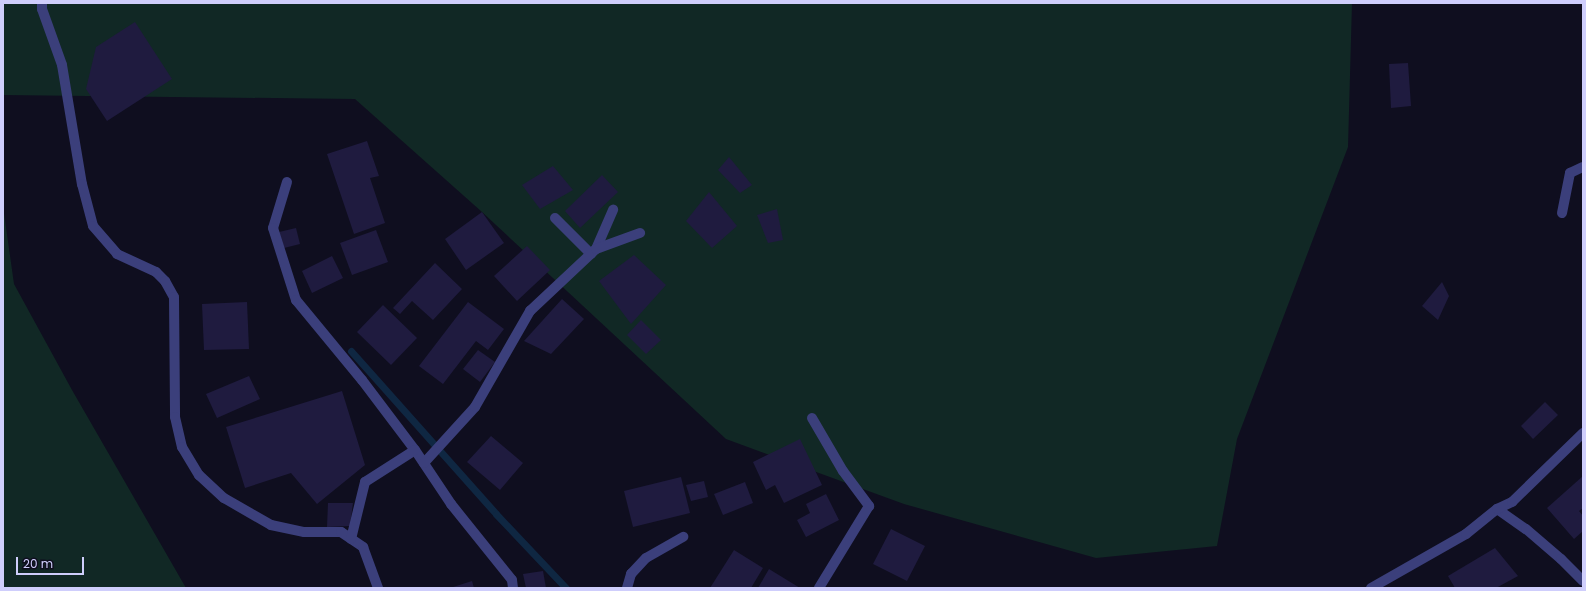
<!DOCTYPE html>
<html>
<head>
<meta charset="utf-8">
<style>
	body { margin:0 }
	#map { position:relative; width:1586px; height:591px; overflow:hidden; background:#0f0e1f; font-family:Poppins,sans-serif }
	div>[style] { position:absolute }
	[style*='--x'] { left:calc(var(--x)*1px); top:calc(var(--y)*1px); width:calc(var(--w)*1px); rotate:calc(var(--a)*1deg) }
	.green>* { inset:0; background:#112825 }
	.stream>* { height:7px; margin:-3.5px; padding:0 3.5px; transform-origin:3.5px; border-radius:3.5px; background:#0f2742 }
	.building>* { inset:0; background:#1f1b3f }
	.minor>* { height:10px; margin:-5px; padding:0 5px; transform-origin:5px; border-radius:5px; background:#3b3f7b }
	span { translate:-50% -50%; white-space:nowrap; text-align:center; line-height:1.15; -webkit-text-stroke:4px #0f0e1f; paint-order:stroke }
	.frame { position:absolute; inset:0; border:4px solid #cfcefc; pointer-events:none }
	.scale { position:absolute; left:16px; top:557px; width:68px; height:18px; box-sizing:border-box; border:2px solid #cfcefc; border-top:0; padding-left:5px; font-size:12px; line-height:14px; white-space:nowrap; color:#cfcefc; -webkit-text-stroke:3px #0f0e1f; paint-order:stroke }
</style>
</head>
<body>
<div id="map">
	<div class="green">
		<i style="clip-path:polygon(3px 3px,1352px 3px,1348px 147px,1237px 439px,1217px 546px,1096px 558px,904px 504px,726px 439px,482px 212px,355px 99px,3px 95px)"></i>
		<i style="clip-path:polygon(3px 206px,14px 284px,72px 390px,186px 588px,3px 588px)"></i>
	</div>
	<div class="stream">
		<i style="--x:351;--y:351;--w:218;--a:48.3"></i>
		<i style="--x:496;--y:514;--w:102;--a:46.6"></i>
	</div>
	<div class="building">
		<i style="clip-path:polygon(135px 22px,172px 79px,107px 121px,86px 89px,96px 47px)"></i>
		<i style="clip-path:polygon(1408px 63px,1411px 106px,1391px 108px,1389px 64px)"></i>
		<i style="clip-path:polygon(367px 141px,379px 176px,370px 178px,385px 223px,354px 234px,327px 154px)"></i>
		<i style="clip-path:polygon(729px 157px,752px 185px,740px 193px,718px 170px)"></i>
		<i style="clip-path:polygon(553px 166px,573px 190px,540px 209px,522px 185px)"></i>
		<i style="clip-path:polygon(602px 175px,618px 192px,580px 228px,565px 211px)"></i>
		<i style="clip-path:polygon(709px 192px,737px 226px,712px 248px,686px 221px)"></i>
		<i style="clip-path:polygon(777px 209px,783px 240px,768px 243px,757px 215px)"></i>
		<i style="clip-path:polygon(482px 212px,504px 243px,466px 270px,445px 239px)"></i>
		<i style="clip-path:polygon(296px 228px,300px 244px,284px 248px,279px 232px)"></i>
		<i style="clip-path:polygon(376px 230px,388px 262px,352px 275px,340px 243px)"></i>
		<i style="clip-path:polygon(527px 246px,550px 270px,517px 301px,494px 276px)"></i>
		<i style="clip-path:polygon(634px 255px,666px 285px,631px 324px,599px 281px)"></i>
		<i style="clip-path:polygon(332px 256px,343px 278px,312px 293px,302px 271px)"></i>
		<i style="clip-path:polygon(435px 263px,462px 289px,433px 320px,412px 301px,400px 314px,393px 308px)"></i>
		<i style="clip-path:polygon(1442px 282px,1449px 296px,1438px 320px,1422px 306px)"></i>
		<i style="clip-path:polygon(562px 299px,584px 319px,551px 354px,524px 341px)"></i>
		<i style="clip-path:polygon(247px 302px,249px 349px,204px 350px,202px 304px)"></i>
		<i style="clip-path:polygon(468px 302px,504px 329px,488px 350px,476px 341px,443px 384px,419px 366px)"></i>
		<i style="clip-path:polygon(383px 305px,417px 338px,391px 365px,357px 332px)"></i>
		<i style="clip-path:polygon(641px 320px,661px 340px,646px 354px,627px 335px)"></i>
		<i style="clip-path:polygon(478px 350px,495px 362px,480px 382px,463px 369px)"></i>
		<i style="clip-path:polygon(249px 376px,260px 399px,217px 418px,206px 394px)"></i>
		<i style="clip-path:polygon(342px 391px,365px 465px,317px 504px,291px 473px,245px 488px,226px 427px)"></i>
		<i style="clip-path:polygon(1545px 402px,1558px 415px,1533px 439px,1521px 426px)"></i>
		<i style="clip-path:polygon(491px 436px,523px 463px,500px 490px,467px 462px)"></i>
		<i style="clip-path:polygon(800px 439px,822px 485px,784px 503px,775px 485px,766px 490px,753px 462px)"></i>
		<i style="clip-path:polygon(1583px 476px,1583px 508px,1579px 511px,1583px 516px,1583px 531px,1574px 539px,1547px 508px)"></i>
		<i style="clip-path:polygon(681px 477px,690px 513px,633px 527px,624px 491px)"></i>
		<i style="clip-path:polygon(704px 481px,708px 497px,691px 501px,686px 485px)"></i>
		<i style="clip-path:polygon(745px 482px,753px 503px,723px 515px,714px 494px)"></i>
		<i style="clip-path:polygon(826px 494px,839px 520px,806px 537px,797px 520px,810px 513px,806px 504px)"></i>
		<i style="clip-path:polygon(328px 503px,353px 503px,350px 526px,327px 527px)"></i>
		<i style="clip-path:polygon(891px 529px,925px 546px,907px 581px,873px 564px)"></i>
		<i style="clip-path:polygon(1495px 548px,1518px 576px,1496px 588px,1455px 588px,1448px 576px)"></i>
		<i style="clip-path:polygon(734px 550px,763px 568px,751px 588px,710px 588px)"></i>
		<i style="clip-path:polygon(769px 569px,800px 588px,758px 588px)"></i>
		<i style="clip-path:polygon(543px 571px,546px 588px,526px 588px,523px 574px)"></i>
		<i style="clip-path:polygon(472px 581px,474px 588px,450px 588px)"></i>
	</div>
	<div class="minor">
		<i style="--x:42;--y:3;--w:6;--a:90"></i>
		<i style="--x:42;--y:9;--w:59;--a:70.3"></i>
		<i style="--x:62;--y:65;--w:121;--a:80.5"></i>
		<i style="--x:82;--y:184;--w:43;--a:75.3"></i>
		<i style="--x:93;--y:226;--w:37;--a:49"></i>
		<i style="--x:117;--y:254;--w:43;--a:24.8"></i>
		<i style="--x:156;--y:272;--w:13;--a:45"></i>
		<i style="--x:165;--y:281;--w:18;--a:61"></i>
		<i style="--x:174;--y:297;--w:120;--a:89.5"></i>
		<i style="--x:175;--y:417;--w:31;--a:77"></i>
		<i style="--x:182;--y:447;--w:33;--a:59"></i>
		<i style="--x:199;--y:475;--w:34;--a:43"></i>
		<i style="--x:224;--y:498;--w:54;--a:29.9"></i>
		<i style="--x:271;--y:525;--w:34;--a:12"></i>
		<i style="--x:304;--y:532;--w:37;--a:0"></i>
		<i style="--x:341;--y:532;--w:27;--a:34"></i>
		<i style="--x:363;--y:547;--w:44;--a:69.9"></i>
		<i style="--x:287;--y:182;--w:48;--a:106.9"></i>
		<i style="--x:273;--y:228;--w:76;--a:72.3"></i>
		<i style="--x:296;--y:300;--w:104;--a:50.5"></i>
		<i style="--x:362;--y:380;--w:88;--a:52.9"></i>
		<i style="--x:415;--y:450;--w:65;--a:56.3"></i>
		<i style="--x:451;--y:504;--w:97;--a:51.2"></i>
		<i style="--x:512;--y:580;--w:8;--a:83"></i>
		<i style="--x:1562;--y:213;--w:41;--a:-78.7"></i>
		<i style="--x:1570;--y:173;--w:14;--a:-25"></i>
		<i style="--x:555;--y:218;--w:51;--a:45"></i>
		<i style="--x:596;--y:249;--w:43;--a:-66.4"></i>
		<i style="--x:812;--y:418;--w:61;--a:59.7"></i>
		<i style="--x:843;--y:471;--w:44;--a:53.4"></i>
		<i style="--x:869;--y:506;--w:96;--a:121.4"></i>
		<i style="--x:424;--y:463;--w:76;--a:-47.7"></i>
		<i style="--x:475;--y:407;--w:111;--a:-60.2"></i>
		<i style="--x:530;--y:311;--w:91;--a:-43.2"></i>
		<i style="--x:596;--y:249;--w:47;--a:-20"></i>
		<i style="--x:1497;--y:509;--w:35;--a:35"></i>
		<i style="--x:1526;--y:529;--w:46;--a:40.6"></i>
		<i style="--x:1561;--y:559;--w:31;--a:45"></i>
		<i style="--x:351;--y:539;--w:59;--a:-76.2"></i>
		<i style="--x:365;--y:482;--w:59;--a:-32.6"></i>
		<i style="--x:627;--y:588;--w:15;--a:-74"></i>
		<i style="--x:631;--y:574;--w:22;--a:-47"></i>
		<i style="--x:646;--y:558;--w:43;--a:-29.6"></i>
		<i style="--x:1371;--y:588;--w:109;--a:-29.6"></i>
		<i style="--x:1466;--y:534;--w:40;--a:-39"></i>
		<i style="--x:1497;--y:509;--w:17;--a:-25"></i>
		<i style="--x:1512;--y:502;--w:99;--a:-44.2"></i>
	</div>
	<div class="frame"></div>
	<div class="scale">20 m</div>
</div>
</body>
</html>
